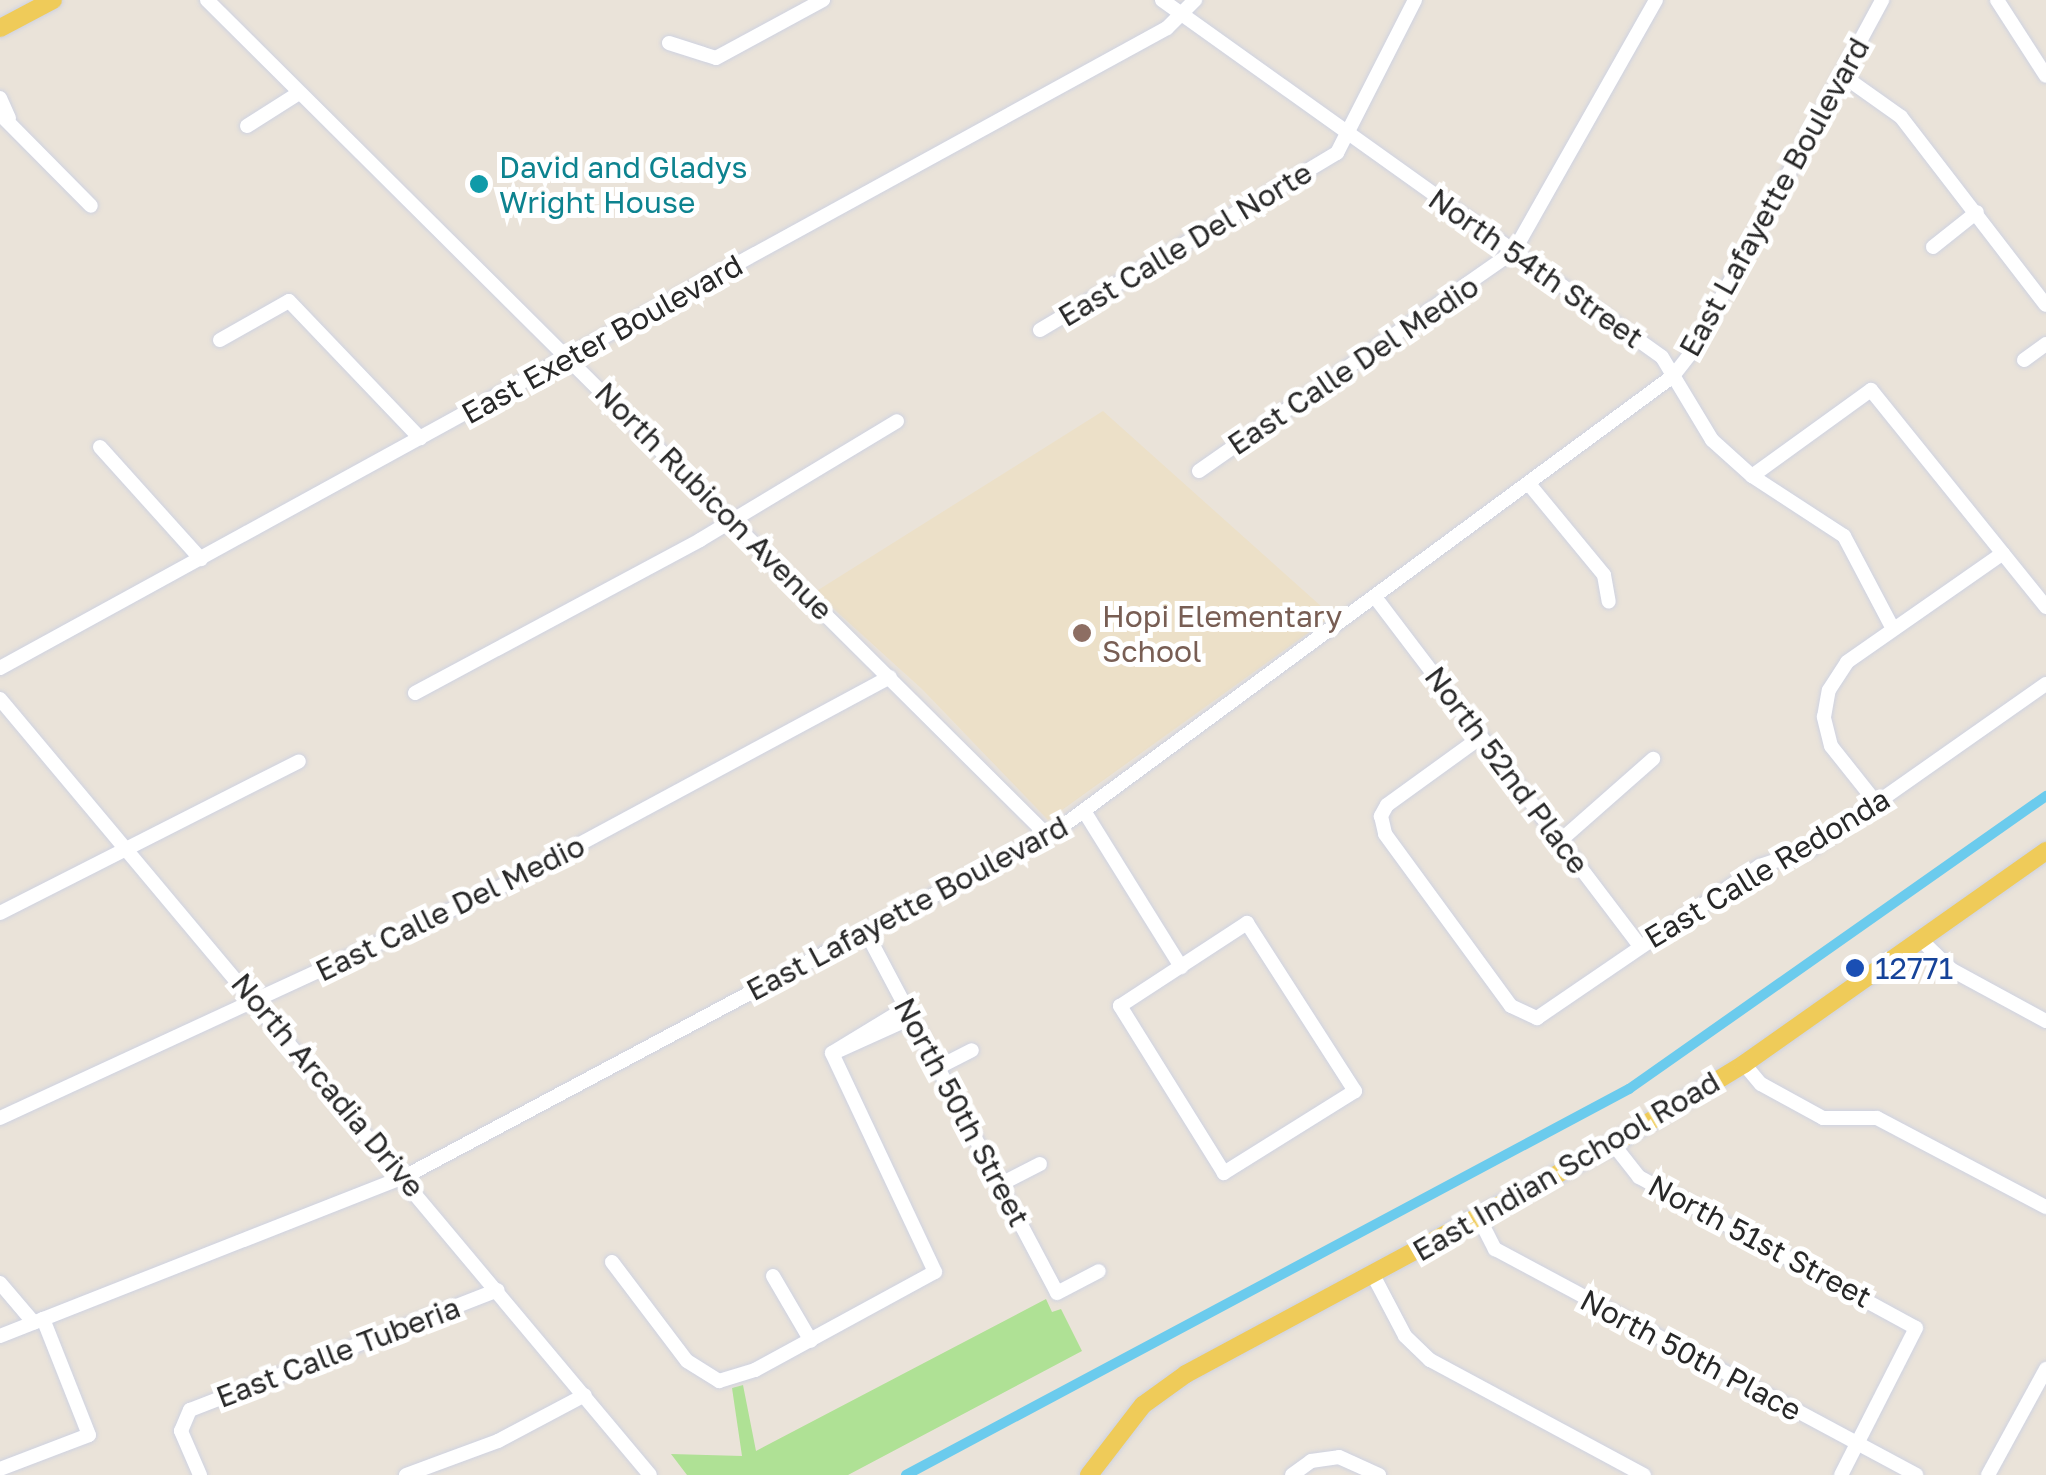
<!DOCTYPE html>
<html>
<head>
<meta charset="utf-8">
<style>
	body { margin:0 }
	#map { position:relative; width:2046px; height:1475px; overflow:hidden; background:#eae3d9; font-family:"Golos Text",sans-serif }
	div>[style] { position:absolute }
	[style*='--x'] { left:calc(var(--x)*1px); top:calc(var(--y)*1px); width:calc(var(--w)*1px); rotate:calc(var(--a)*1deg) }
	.education>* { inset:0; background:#ece0c8 }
	.green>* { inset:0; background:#afe195 }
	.canal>* { height:10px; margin:-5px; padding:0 5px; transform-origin:5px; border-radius:5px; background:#6bcbed }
	.roads { filter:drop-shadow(0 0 2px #ced2e1) drop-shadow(0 0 2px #ced2e1) }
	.minor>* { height:14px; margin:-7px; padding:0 7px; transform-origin:7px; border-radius:7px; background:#fff }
	.major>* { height:18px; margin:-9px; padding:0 9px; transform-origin:9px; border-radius:9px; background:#efcb59 }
	.dots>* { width:28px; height:28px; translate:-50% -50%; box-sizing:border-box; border:5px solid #fff; border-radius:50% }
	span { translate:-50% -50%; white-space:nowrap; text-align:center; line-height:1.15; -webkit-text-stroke:10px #fff; paint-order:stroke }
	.culture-label { font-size:30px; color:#0d838f }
	.left { translate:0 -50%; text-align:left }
	.street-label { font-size:30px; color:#282828 }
	.education-label { font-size:30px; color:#785e54 }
	.transit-label { font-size:30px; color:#164399 }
</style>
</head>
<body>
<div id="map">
	<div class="education">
		<i style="clip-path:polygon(1103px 411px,1332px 616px,1048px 820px,922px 689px,815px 592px)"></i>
	</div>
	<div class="green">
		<i style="clip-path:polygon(1046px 1299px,1052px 1312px,1061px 1309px,1082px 1351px,848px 1475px,687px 1475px,671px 1454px,742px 1456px,732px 1388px,743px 1385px,756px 1451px)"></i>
	</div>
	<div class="canal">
		<i style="--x:906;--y:1475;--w:820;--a:-28.1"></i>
		<i style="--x:1629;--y:1089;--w:510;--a:-35.09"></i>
	</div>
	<div class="roads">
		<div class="minor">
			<i style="--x:207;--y:0;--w:1186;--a:44.83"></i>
			<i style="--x:1162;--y:0;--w:614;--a:35.53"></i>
			<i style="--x:1662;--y:357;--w:97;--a:58.9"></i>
			<i style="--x:1712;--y:440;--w:54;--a:42"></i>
			<i style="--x:1752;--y:476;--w:110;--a:33.1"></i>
			<i style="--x:1844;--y:536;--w:105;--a:62.2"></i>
			<i style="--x:1997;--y:0;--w:90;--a:57.2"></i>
			<i style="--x:669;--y:43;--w:49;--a:17.7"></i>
			<i style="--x:716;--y:58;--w:122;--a:-28.5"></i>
			<i style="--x:1842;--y:75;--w:72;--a:35.4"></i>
			<i style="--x:1901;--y:117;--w:237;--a:52.4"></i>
			<i style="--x:0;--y:98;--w:22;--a:66"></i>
			<i style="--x:0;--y:114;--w:129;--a:45.3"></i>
			<i style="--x:247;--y:126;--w:62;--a:-32.4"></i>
			<i style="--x:1933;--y:247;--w:56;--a:-38.5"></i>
			<i style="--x:1040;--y:330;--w:346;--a:-30.8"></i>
			<i style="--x:1337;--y:153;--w:172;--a:-63"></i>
			<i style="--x:220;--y:340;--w:79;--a:-29.5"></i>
			<i style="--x:289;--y:301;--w:190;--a:46.3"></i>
			<i style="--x:2024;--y:360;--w:27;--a:-36"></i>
			<i style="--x:100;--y:447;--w:151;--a:48"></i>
			<i style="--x:1199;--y:471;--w:384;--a:-34.9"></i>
			<i style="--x:1514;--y:251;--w:288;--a:-60.5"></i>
			<i style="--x:1752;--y:476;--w:147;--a:-35.9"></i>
			<i style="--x:1871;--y:390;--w:279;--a:51.1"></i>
			<i style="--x:1529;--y:484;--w:118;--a:50.5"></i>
			<i style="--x:1604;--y:575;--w:27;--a:80"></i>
			<i style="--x:1375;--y:597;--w:435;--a:52.8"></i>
			<i style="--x:0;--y:668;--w:1331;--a:-28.74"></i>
			<i style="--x:1167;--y:28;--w:40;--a:-45"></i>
			<i style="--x:415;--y:693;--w:323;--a:-28.2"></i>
			<i style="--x:700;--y:540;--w:230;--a:-31.1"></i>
			<i style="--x:0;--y:699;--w:1012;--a:50.05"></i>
			<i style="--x:1481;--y:737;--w:116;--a:144.1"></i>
			<i style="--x:1387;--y:805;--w:13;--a:119"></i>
			<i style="--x:1381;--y:816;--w:18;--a:77"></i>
			<i style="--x:1385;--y:834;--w:213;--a:53.8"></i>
			<i style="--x:1511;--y:1006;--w:29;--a:25"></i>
			<i style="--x:1537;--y:1018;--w:270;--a:-34.3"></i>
			<i style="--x:1760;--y:866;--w:54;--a:-18.4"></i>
			<i style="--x:1811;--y:849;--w:287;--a:-35.1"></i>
			<i style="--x:1878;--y:805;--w:75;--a:-128.5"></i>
			<i style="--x:1831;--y:746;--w:30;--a:-104"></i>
			<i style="--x:1824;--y:717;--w:27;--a:-80"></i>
			<i style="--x:1829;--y:690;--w:33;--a:-57"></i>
			<i style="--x:1847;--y:662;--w:190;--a:-34.9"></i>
			<i style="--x:1084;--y:811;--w:184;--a:58.1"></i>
			<i style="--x:1561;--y:840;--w:123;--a:-41.4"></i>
			<i style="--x:0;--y:913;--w:335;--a:-26.9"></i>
			<i style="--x:1247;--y:923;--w:200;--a:57.3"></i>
			<i style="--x:1355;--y:1091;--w:155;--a:148"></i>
			<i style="--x:1224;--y:1173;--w:197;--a:-121.9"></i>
			<i style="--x:1120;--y:1006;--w:152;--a:-33.2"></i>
			<i style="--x:866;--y:932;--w:408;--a:62.1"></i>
			<i style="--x:1057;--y:1293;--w:47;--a:-27.6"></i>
			<i style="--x:1922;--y:941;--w:42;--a:44"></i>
			<i style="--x:1952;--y:970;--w:107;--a:28.5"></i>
			<i style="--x:832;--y:1053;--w:87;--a:-31.3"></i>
			<i style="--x:833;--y:1053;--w:85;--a:-24.2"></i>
			<i style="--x:1744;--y:1064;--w:26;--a:50"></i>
			<i style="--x:1761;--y:1084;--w:71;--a:28.7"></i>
			<i style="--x:1823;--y:1118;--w:54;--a:0"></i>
			<i style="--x:1877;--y:1118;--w:191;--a:27.8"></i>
			<i style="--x:937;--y:1068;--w:39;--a:-27"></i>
			<i style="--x:0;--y:1118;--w:549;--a:-24.79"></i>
			<i style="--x:498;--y:888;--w:445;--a:-28.3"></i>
			<i style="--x:1613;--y:1144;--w:42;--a:51.8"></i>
			<i style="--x:1639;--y:1177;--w:315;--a:28.6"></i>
			<i style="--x:1916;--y:1328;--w:165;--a:117"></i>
			<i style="--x:999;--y:1185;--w:46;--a:-27.1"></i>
			<i style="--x:1480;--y:1220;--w:33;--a:63"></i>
			<i style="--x:1495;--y:1249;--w:478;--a:28.2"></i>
			<i style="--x:612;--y:1262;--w:124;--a:52.9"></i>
			<i style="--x:687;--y:1361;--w:38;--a:32"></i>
			<i style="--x:719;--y:1381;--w:38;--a:-17"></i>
			<i style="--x:755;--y:1370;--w:205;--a:-28.6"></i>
			<i style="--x:935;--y:1272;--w:242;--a:-115.2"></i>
			<i style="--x:1373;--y:1275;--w:69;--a:62.3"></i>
			<i style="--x:1405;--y:1336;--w:35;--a:44"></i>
			<i style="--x:1430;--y:1360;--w:243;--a:28.3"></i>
			<i style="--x:773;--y:1276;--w:75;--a:59.7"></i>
			<i style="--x:0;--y:1283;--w:52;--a:49.6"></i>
			<i style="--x:0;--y:1336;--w:436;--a:-21.5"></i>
			<i style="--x:406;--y:1176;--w:741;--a:-28.02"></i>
			<i style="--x:1060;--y:828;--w:762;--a:-36.4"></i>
			<i style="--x:1673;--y:376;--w:33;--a:-52"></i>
			<i style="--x:1693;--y:350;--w:398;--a:-61.6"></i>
			<i style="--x:0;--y:1469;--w:95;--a:-20.9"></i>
			<i style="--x:89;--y:1435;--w:125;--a:-111.6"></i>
			<i style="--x:200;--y:1475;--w:48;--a:-113.4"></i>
			<i style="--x:181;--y:1431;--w:23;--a:-67"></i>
			<i style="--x:190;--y:1410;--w:330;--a:-21.3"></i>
			<i style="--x:406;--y:1475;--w:98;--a:-20.3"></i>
			<i style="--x:498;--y:1441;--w:98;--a:-27.9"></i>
			<i style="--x:1292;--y:1475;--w:24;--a:-36"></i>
			<i style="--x:1311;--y:1461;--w:28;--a:-8"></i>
			<i style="--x:1339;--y:1457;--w:44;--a:24.2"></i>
			<i style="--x:1988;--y:1475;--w:121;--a:-61.3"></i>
		</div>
		<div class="major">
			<i style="--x:0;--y:28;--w:60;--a:-27.8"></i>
			<i style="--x:1089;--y:1475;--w:88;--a:-52.4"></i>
			<i style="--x:1143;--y:1405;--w:53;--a:-35.8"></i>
			<i style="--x:1186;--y:1374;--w:485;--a:-28.3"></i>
			<i style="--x:1613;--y:1144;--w:153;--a:-31.4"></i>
			<i style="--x:1744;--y:1064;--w:370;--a:-35.2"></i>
		</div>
	</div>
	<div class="dots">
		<i style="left:479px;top:184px;background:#0f9aa8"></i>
		<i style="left:1082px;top:633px;background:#8d6e63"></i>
		<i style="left:1855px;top:968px;background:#1a4fb4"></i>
	</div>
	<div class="culture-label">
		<span class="left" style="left:499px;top:184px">David and Gladys<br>Wright House</span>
	</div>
	<div class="street-label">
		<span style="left:1774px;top:197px;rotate:-61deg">East Lafayette Boulevard</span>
		<span style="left:1185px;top:244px;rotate:-31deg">East Calle Del Norte</span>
		<span style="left:1536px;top:268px;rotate:35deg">North 54th Street</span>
		<span style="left:602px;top:339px;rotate:-29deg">East Exeter Boulevard</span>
		<span style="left:1353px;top:365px;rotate:-34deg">East Calle Del Medio</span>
		<span style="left:714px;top:501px;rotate:45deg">North Rubicon Avenue</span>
		<span style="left:1507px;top:770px;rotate:53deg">North 52nd Place</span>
		<span style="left:1767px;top:868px;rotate:-31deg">East Calle Redonda</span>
		<span style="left:450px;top:908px;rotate:-26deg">East Calle Del Medio</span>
		<span style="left:907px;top:908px;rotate:-28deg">East Lafayette Boulevard</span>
		<span style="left:328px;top:1085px;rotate:50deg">North Arcadia Drive</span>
		<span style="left:962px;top:1112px;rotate:62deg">North 50th Street</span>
		<span style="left:1566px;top:1166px;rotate:-30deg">East Indian School Road</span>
		<span style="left:1760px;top:1241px;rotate:28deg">North 51st Street</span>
		<span style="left:338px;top:1352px;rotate:-21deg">East Calle Tuberia</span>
		<span style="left:1691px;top:1355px;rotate:28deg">North 50th Place</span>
	</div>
	<div class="education-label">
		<span class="left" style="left:1102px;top:633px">Hopi Elementary<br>School</span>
	</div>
	<div class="transit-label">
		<span class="left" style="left:1875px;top:968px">12771</span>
	</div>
</div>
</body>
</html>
